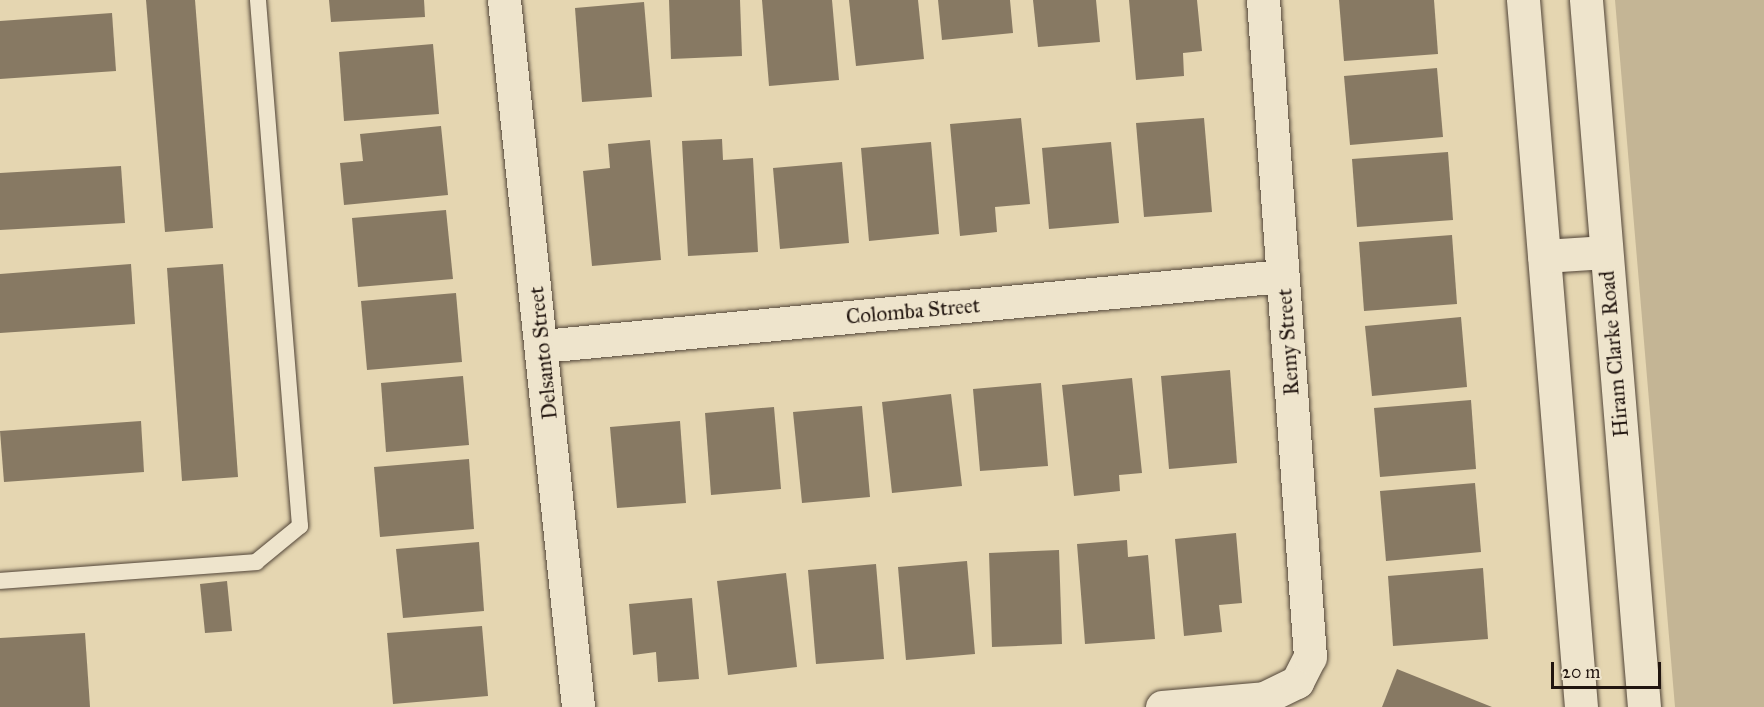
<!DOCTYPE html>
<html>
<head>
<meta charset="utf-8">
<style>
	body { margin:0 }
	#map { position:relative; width:1764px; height:707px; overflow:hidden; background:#e5d6b1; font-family:"IM FELL Great Primer",serif }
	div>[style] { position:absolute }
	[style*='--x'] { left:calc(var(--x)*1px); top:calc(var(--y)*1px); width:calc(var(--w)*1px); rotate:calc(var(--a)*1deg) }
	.green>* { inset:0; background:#c4b595 }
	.building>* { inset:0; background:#877963 }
	.roads { filter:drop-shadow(0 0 2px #524538) drop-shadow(0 0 2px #524538) }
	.service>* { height:16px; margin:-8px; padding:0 8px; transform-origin:8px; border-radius:8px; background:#eee4cc }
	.minor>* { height:33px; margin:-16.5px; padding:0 16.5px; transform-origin:16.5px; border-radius:16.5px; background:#eee4cc }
	.secondary>* { height:33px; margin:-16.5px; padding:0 16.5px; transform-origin:16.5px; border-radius:16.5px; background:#eee4cc }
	span { translate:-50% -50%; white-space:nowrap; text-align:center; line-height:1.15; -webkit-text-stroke:4.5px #eee4cc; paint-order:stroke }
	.street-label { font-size:21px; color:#21150f }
	.scale { position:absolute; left:1551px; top:662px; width:110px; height:27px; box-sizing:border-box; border:3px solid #21150f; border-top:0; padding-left:8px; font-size:18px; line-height:21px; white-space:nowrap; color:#21150f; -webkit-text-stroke:4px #eee4cc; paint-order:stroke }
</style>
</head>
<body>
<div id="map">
	<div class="green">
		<i style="clip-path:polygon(1615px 0,1764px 0,1764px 707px,1675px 707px)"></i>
	</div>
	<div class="building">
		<i style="clip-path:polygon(146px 0,195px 0,213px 228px,165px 232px)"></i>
		<i style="clip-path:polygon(329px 0,424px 0,425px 17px,331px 22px)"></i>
		<i style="clip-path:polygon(669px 0,740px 0,742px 56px,671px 59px)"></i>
		<i style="clip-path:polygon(762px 0,832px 0,839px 80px,769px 86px)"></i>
		<i style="clip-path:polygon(849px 0,918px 0,924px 59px,856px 66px)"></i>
		<i style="clip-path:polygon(938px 0,1010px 0,1013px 33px,942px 40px)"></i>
		<i style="clip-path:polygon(1033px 0,1096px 0,1100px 42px,1038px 47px)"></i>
		<i style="clip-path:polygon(1129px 0,1197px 0,1202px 51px,1183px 53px,1184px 76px,1136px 80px)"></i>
		<i style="clip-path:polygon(1339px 0,1434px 0,1438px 54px,1344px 61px)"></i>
		<i style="clip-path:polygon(644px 2px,652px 97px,582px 102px,575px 8px)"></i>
		<i style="clip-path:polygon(112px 13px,116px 71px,0 79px,0 21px)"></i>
		<i style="clip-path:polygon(433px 44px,439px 114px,344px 121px,339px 52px)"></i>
		<i style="clip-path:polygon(1437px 68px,1443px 137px,1350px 145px,1344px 76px)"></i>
		<i style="clip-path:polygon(1021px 118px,1030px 204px,995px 207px,997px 232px,960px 236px,950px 124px)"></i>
		<i style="clip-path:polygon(1204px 118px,1212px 212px,1144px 217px,1136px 123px)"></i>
		<i style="clip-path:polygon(441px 126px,448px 195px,344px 205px,340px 163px,363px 161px,360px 134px)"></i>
		<i style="clip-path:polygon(722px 139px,723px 160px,753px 158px,758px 252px,688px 256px,682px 141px)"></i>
		<i style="clip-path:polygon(650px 140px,661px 260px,592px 266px,583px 171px,610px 168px,608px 144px)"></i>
		<i style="clip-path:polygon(931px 142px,939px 234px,869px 241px,861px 148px)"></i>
		<i style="clip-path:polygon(1111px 142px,1119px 223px,1049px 229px,1042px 148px)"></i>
		<i style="clip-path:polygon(1448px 152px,1453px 220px,1357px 227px,1352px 159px)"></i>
		<i style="clip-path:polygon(842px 162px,849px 243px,780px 249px,773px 168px)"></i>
		<i style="clip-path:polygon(121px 166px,125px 223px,0 230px,0 173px)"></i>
		<i style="clip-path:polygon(446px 210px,453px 279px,358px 287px,352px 218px)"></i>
		<i style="clip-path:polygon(1452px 235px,1457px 304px,1364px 311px,1359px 242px)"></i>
		<i style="clip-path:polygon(131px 264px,135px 324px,0 333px,0 274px)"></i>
		<i style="clip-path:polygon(223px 264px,238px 477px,182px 481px,167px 268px)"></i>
		<i style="clip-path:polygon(456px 293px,462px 362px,367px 370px,361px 301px)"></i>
		<i style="clip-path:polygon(1461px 317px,1467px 387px,1372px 396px,1365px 326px)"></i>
		<i style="clip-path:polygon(1230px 370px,1237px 463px,1169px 469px,1161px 376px)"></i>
		<i style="clip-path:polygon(463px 376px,469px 445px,386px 452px,381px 383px)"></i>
		<i style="clip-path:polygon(1132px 378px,1142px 473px,1119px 475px,1120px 491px,1074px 496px,1062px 385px)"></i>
		<i style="clip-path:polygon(1041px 383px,1048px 466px,980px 471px,973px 389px)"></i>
		<i style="clip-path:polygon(951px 394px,962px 486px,892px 493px,882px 402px)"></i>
		<i style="clip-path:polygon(1471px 400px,1476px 469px,1380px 477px,1374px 408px)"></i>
		<i style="clip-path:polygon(862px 406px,870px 497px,802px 503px,793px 412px)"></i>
		<i style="clip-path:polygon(774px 407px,781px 489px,711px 495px,705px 413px)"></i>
		<i style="clip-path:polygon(141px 421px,144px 472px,4px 482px,0 431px)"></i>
		<i style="clip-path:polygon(680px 421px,686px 503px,617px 508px,610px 427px)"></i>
		<i style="clip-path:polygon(469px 459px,474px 529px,380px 537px,374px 467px)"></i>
		<i style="clip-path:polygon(1475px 483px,1481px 552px,1386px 561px,1380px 491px)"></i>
		<i style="clip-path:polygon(1236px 533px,1242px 603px,1219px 605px,1222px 632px,1184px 636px,1175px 539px)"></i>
		<i style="clip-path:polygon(1127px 540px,1128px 557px,1148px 555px,1155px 639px,1085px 644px,1077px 544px)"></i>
		<i style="clip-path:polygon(479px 542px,484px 611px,403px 618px,396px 549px)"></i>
		<i style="clip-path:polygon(1059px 550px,1062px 644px,992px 647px,989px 553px)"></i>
		<i style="clip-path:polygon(967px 561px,975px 654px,906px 660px,898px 567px)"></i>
		<i style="clip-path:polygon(876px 564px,884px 659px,816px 664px,808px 570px)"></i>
		<i style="clip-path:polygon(1483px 568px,1488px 639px,1393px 646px,1388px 576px)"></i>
		<i style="clip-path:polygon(786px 573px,797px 667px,728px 675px,717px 581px)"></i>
		<i style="clip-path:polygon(227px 581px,232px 631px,205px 633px,200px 584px)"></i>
		<i style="clip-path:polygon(692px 598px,699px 679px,658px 682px,656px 652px,633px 655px,629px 604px)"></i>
		<i style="clip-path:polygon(482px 626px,488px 696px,393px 704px,387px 633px)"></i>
		<i style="clip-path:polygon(85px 633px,90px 707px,0 707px,0 638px)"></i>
		<i style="clip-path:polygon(1397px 669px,1492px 707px,1382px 707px)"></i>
	</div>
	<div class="roads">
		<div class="service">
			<i style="--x:0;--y:581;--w:257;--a:-4.2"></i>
			<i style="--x:256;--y:562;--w:57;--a:-39.3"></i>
			<i style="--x:300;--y:526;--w:528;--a:-94.57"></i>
		</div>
		<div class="minor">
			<i style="--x:504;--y:0;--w:711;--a:84.02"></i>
			<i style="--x:542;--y:346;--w:744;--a:-5.4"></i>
			<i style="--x:1162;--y:707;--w:102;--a:-5"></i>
			<i style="--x:1264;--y:698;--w:37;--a:-26"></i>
			<i style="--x:1297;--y:682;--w:28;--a:-63"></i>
			<i style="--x:1310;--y:657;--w:659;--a:-94.09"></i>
		</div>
		<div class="secondary">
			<i style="--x:1523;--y:0;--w:709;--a:85.31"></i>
			<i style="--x:1586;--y:0;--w:709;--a:85.31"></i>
			<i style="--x:1544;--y:256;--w:62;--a:-3.7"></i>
		</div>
	</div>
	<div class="street-label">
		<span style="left:913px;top:311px;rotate:-5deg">Colomba Street</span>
		<span style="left:1288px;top:342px;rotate:-94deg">Remy Street</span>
		<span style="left:543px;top:353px;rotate:-96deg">Delsanto Street</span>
		<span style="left:1614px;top:354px;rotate:-95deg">Hiram Clarke Road</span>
	</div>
	<div class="scale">20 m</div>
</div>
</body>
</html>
